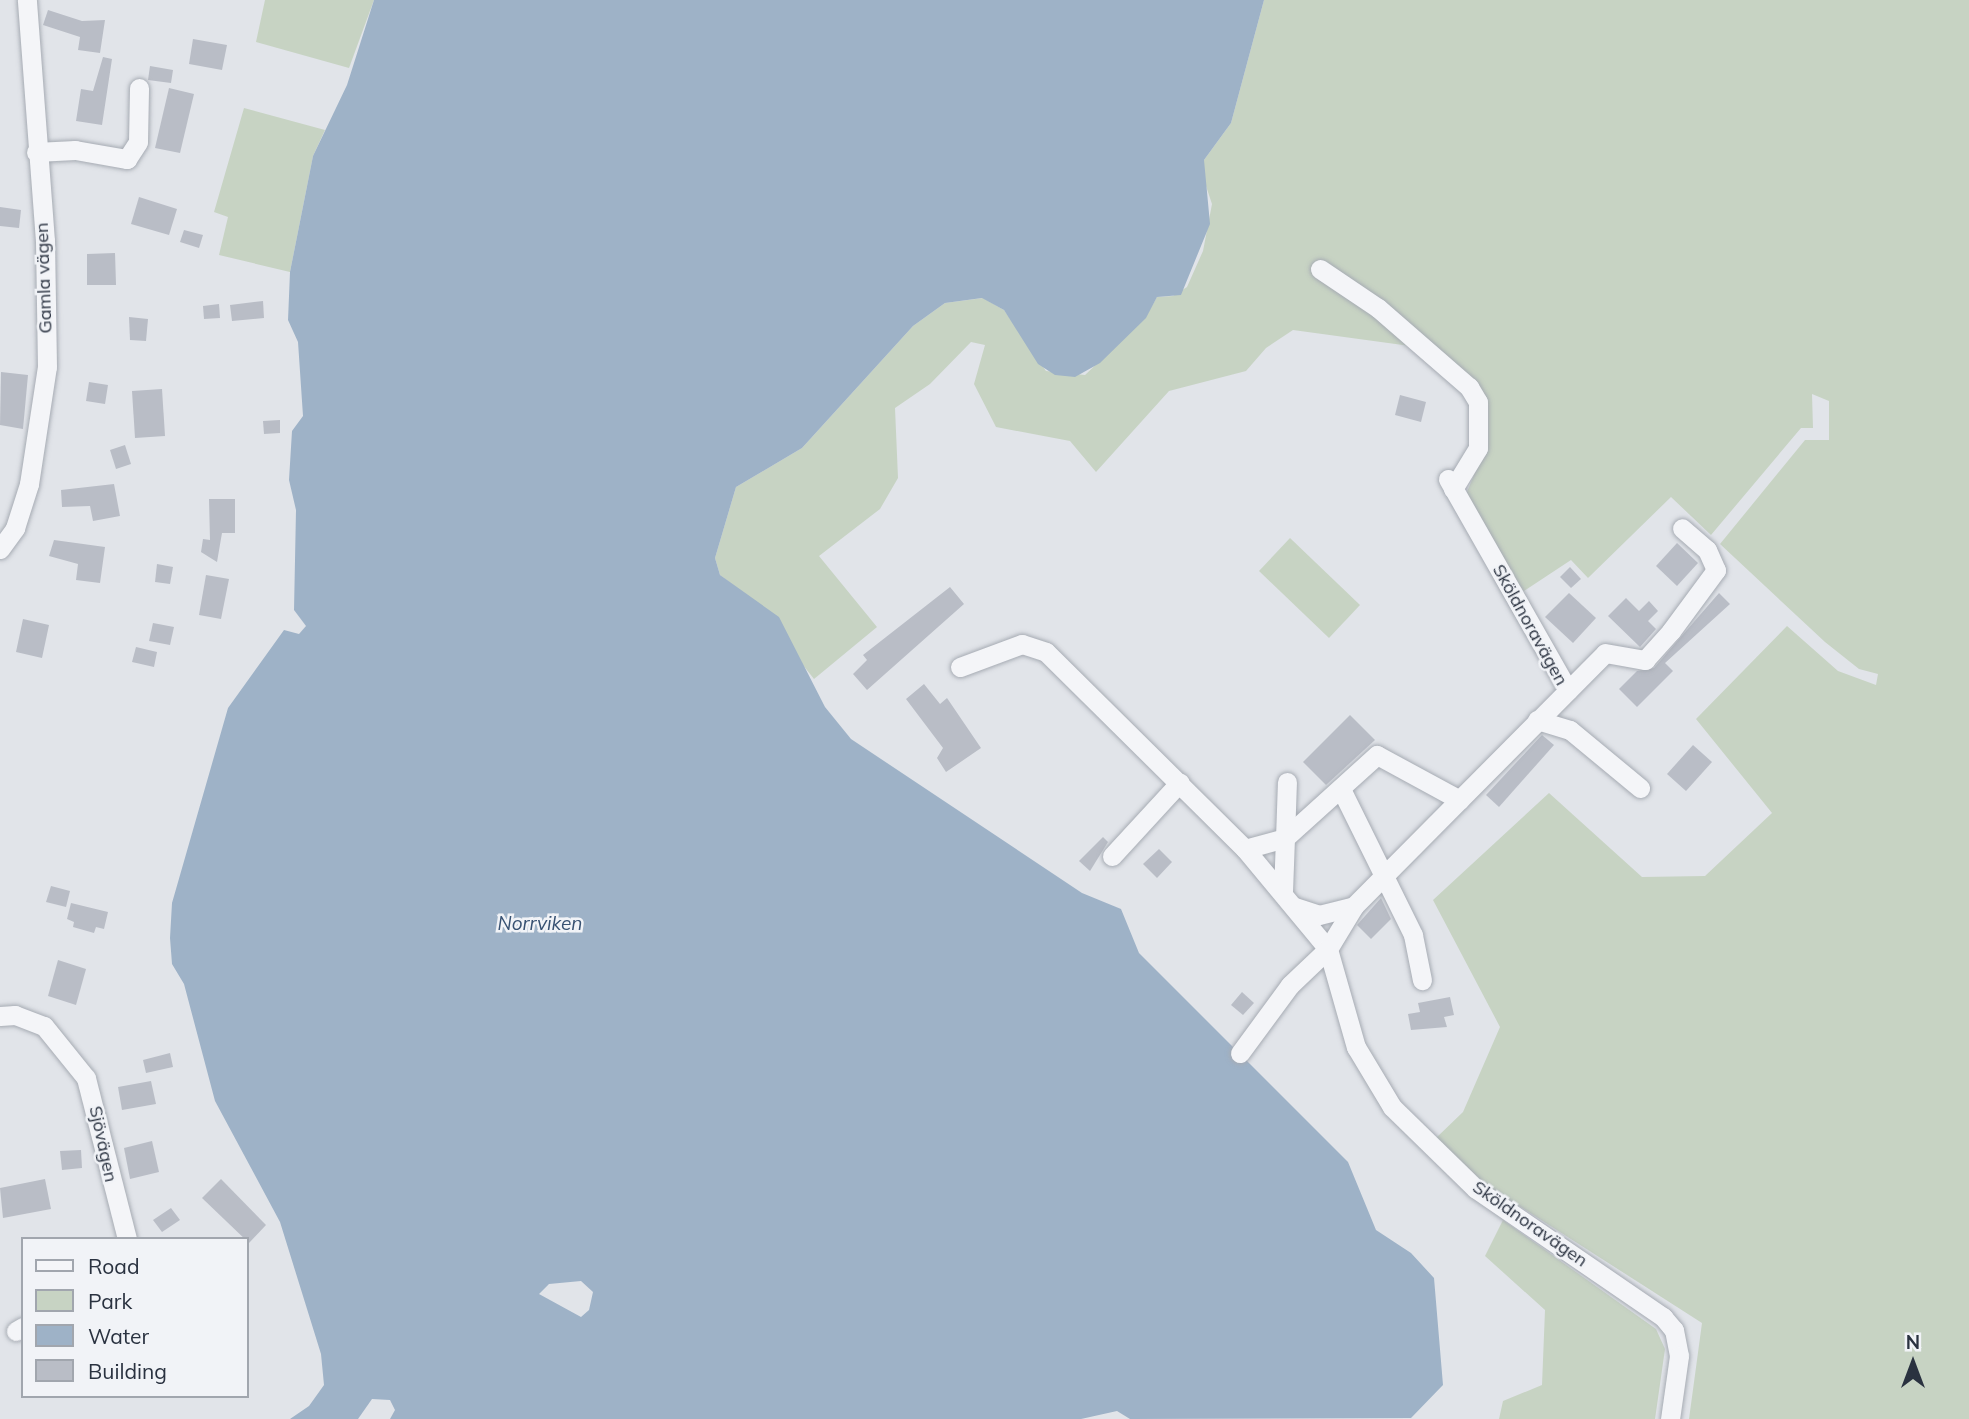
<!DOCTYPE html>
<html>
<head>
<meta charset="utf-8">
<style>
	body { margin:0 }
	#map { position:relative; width:1969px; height:1419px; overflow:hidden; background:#e1e4e9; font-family:Mulish,sans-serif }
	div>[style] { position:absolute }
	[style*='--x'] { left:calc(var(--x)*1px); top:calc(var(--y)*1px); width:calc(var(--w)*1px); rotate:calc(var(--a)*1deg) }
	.green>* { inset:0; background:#c7d3c3 }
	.water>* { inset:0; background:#9eb2c7 }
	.building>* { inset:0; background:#b9bdc6 }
	.roads { filter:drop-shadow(0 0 2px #a6abb3) drop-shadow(0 0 2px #a6abb3) }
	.street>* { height:19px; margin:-9.5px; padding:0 9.5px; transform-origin:9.5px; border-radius:9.5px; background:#f4f5f8 }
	span { translate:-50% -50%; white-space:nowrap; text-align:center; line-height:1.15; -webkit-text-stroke:5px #f1f3f7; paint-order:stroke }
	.street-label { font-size:18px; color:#2a3240 }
	.water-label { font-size:19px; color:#375172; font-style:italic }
	.legend { position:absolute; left:21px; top:1237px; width:228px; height:161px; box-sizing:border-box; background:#f1f3f7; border:2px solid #a1a6ae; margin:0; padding:9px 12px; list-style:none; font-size:21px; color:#2a3240 }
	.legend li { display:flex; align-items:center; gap:14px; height:35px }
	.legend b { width:35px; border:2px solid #a1a6ae }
	.north { position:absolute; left:1878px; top:1328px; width:70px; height:70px; -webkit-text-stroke:5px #f1f3f7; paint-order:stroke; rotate:0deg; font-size:19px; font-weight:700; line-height:28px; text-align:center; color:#2a3240 }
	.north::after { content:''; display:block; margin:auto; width:24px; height:32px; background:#2a3240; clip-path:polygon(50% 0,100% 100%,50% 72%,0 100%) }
</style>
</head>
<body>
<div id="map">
	<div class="green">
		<i style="clip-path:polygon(265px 0,374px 0,349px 68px,256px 42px)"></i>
		<i style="clip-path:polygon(1264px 0,1969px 0,1969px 1419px,1689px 1419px,1702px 1323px,1485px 1184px,1436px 1138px,1463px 1112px,1500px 1027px,1433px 900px,1549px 793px,1642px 877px,1705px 876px,1772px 813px,1696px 719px,1787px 626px,1838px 671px,1876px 685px,1878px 674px,1859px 669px,1825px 642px,1720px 544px,1805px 440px,1829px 440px,1829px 401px,1812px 394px,1813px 428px,1801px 428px,1711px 535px,1671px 497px,1588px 578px,1571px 560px,1521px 593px,1464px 499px,1484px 451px,1486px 425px,1432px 349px,1293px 330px,1266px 348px,1246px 371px,1169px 391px,1096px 472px,1070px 441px,996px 427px,974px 384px,985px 345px,971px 342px,930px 384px,895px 408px,898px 478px,880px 509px,819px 556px,877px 627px,814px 679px,750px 598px,720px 575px,715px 558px,736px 487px,802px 448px,913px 326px,945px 303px,983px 298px,1004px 310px,1046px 371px,1085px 375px,1145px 318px,1157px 297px,1173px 296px,1187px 287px,1203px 251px,1212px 204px,1203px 177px,1204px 160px,1231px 123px)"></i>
		<i style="clip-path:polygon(244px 108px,325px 130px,313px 156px,290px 272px,219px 255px,228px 217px,214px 212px)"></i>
		<i style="clip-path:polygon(1290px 538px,1360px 605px,1329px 638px,1259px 571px)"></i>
		<i style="clip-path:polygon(1503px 1220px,1656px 1329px,1665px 1349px,1655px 1419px,1499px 1419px,1503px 1401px,1542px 1385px,1545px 1310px,1485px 1256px)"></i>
	</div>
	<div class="water">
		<i style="clip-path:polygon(evenodd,374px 0,1264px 0,1231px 123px,1204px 160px,1210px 224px,1181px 295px,1157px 297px,1146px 318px,1100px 363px,1075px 377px,1055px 375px,1038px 364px,1004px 310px,982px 298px,945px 303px,913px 326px,802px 448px,736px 487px,715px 558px,720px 575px,779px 617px,825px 707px,851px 739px,1082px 893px,1121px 909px,1139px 953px,1348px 1162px,1376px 1230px,1411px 1253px,1434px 1278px,1443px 1385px,1411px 1418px,1130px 1419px,1117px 1411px,1081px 1419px,390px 1419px,395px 1410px,390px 1400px,372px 1399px,358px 1419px,290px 1419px,309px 1406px,324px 1385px,321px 1354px,280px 1222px,215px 1101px,184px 984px,172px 964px,170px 938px,172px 903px,228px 708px,284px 630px,299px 634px,306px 626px,294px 610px,296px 510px,289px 480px,292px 431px,303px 416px,298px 342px,288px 320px,290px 272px,313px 156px,347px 85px,374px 0,581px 1281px,593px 1292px,589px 1310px,581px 1317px,539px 1294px,549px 1284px,581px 1281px)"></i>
	</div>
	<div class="building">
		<i style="clip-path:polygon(48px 10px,82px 21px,105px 20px,100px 53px,78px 50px,80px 37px,43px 25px)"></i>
		<i style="clip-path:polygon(193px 39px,227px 45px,222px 70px,189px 64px)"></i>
		<i style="clip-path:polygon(103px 57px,112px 59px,102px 125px,76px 121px,81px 89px,93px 91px)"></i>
		<i style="clip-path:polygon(150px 66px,173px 70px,171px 83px,148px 80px)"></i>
		<i style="clip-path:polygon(169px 88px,194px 94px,180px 153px,155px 148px)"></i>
		<i style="clip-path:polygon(139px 197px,177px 209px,169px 235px,131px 224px)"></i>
		<i style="clip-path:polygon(0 207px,21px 210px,19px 228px,0 226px)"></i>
		<i style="clip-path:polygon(184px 230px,203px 235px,199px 248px,180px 242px)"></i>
		<i style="clip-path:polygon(115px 253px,116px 285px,87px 285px,87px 254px)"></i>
		<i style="clip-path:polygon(263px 301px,264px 318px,232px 321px,230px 305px)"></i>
		<i style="clip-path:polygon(219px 304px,220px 318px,204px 319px,203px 306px)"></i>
		<i style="clip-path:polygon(129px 317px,148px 319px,146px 341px,130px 340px)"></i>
		<i style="clip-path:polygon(1px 372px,28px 375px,23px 429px,0 425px)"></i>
		<i style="clip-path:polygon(89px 382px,108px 385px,105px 404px,86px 401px)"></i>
		<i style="clip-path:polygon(162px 389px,165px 436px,135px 438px,132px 391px)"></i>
		<i style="clip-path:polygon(1400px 395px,1426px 402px,1421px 422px,1395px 415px)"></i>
		<i style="clip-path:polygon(280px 420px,280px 433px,264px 434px,263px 421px)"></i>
		<i style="clip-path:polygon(125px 445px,131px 464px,116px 469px,110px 450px)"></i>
		<i style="clip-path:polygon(114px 484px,120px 516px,93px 521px,90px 506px,62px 507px,61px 490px)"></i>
		<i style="clip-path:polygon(209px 499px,235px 499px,235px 533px,222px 533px,217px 562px,201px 552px,203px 539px,210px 540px)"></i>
		<i style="clip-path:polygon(54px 540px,105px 547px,100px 583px,76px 580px,78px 564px,49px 556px)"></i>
		<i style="clip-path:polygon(1677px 543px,1698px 563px,1677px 586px,1656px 566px)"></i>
		<i style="clip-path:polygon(157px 564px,173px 567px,170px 584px,155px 582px)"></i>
		<i style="clip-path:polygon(1570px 567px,1581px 579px,1571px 588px,1560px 577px)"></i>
		<i style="clip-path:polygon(206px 575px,229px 579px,221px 619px,199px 615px)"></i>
		<i style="clip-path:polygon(950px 587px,964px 604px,867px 690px,853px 674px,867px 660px,863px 655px)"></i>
		<i style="clip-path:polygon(1569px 593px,1596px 618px,1573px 643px,1545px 617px)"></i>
		<i style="clip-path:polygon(1719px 593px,1730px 604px,1665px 663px,1673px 671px,1637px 707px,1619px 689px,1637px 671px,1654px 668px)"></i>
		<i style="clip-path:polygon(1626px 598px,1639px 611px,1649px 601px,1658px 611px,1648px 621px,1656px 629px,1640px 647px,1608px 616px)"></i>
		<i style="clip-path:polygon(23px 619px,49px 625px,42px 658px,16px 652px)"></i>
		<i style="clip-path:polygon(153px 623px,174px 627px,170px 645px,149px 641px)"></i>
		<i style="clip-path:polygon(136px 647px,157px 652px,154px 667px,132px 662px)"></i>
		<i style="clip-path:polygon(924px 684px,940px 704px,947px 698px,981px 748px,946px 772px,937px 758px,943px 748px,906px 699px)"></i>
		<i style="clip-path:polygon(1350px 715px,1375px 740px,1326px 785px,1303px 762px)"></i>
		<i style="clip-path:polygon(1542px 735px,1554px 745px,1499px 807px,1486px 795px)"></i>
		<i style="clip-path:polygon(1693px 745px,1712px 762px,1686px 791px,1667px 774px)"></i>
		<i style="clip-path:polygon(1103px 837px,1108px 842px,1090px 871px,1079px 861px)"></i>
		<i style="clip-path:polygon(1159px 849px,1172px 862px,1157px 878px,1143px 864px)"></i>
		<i style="clip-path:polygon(51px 886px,70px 891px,66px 907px,46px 902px)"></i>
		<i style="clip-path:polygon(1381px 898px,1391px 919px,1371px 939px,1357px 925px)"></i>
		<i style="clip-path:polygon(71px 903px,108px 912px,104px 929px,96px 927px,94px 933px,73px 927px,74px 922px,67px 919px)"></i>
		<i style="clip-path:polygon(58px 960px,86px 969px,76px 1005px,48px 996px)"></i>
		<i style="clip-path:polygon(1242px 992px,1254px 1003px,1243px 1015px,1231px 1005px)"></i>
		<i style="clip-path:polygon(1450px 997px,1454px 1015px,1444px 1017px,1447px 1027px,1411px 1030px,1408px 1014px,1420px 1012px,1418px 1003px)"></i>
		<i style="clip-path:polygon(170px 1053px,173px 1067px,146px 1073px,143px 1060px)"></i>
		<i style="clip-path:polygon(151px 1081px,156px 1104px,122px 1110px,118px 1087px)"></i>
		<i style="clip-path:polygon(152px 1141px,159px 1172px,130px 1179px,124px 1148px)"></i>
		<i style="clip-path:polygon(81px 1150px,82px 1168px,62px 1170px,60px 1151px)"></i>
		<i style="clip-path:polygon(45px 1179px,51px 1209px,3px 1218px,0 1188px)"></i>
		<i style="clip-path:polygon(221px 1179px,266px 1225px,249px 1243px,202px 1198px)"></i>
		<i style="clip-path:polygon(171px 1208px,180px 1220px,162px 1232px,153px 1220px)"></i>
	</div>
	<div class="roads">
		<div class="street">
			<i style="--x:36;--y:152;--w:39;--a:-3"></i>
			<i style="--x:75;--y:150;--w:53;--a:9.8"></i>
			<i style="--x:127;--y:159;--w:20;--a:-57"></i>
			<i style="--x:138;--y:142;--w:54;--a:-88.9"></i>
			<i style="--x:1320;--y:269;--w:70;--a:33.9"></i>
			<i style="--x:1378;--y:308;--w:121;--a:41"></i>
			<i style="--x:1469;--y:387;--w:17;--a:59"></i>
			<i style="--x:1478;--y:402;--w:46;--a:90"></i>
			<i style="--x:1478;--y:448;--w:48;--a:121.4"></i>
			<i style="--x:1448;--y:479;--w:243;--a:60.4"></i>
			<i style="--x:0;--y:549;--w:26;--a:-54"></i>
			<i style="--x:15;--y:528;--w:46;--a:-72.3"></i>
			<i style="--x:29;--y:484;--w:118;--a:-81.3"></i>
			<i style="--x:47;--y:367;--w:126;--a:-90.9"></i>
			<i style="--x:45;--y:241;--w:242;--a:-94.3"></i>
			<i style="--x:960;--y:667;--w:66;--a:-20.4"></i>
			<i style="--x:1022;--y:644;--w:25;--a:18"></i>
			<i style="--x:1046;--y:652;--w:280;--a:44.7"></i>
			<i style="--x:1245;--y:849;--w:130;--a:50.3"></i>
			<i style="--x:1328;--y:949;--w:102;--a:74.1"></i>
			<i style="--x:1356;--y:1047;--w:70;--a:59"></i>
			<i style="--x:1392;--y:1107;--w:117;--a:44.3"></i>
			<i style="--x:1476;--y:1189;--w:227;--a:34.4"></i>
			<i style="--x:1663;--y:1317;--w:17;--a:50"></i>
			<i style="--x:1674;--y:1330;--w:26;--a:79"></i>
			<i style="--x:1679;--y:1356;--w:64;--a:98.1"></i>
			<i style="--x:1537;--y:720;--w:34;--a:17"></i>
			<i style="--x:1570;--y:730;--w:91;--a:39.6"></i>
			<i style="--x:1341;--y:789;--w:163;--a:63.7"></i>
			<i style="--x:1413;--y:935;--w:46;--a:78.7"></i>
			<i style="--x:1245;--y:849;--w:41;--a:-15.4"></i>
			<i style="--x:1285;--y:838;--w:56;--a:-88"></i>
			<i style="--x:1112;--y:856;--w:100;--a:-47.4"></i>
			<i style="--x:1283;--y:892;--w:54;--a:-87.9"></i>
			<i style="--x:1285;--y:838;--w:124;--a:-42.1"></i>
			<i style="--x:1377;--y:755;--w:94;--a:28.5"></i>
			<i style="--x:1295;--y:907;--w:25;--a:18"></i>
			<i style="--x:1319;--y:915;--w:36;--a:-14"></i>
			<i style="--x:1328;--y:949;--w:50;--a:-58.8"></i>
			<i style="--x:1354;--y:906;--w:356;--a:-45.2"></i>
			<i style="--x:1605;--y:653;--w:41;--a:9.9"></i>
			<i style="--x:1645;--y:660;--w:39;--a:-48"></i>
			<i style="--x:1671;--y:631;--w:76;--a:-53.6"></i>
			<i style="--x:1716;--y:570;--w:22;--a:-114"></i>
			<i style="--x:1707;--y:550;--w:33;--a:-139"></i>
			<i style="--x:0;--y:1016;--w:15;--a:-4"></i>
			<i style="--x:15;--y:1015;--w:31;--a:21"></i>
			<i style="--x:44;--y:1026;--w:67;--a:51.1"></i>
			<i style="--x:86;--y:1078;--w:166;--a:75.7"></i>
			<i style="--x:1240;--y:1053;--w:84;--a:-53.7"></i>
			<i style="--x:1290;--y:985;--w:52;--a:-43.5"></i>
			<i style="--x:16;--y:1331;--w:8;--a:-30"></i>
		</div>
	</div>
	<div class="street-label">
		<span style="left:44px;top:278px;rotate:-92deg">Gamla vägen</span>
		<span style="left:1530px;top:625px;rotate:61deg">Sköldnoravägen</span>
		<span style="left:103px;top:1144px;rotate:78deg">Sjövägen</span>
		<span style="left:1530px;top:1224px;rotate:35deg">Sköldnoravägen</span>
	</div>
	<div class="water-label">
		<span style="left:540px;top:924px">Norrviken</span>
	</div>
	<ul class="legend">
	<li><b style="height:9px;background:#f4f5f8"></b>Road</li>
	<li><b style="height:19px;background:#c7d3c3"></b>Park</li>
	<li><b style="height:19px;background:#9eb2c7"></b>Water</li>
	<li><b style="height:19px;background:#b9bdc6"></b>Building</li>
	</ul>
	<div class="north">N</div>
</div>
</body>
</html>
